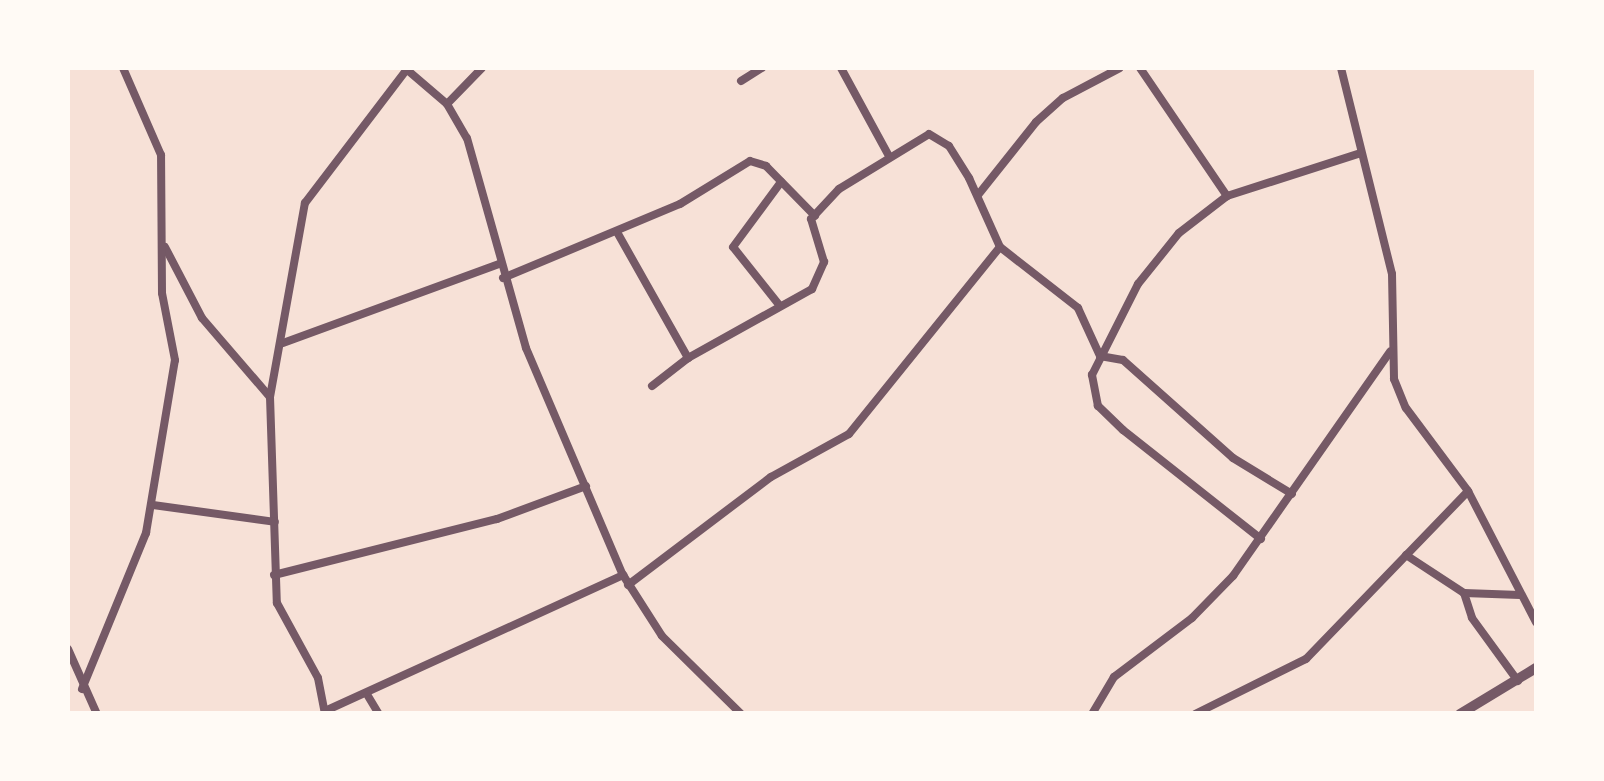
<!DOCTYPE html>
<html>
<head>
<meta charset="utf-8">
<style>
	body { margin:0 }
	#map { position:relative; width:1604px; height:781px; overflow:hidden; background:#f7e1d7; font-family:Lora,serif }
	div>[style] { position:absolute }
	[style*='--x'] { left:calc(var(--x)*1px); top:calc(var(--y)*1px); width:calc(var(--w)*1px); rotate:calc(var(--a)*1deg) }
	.minor>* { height:8px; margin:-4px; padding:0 4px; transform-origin:4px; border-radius:4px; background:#755966 }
	.tertiary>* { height:10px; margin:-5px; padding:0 5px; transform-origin:5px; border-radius:5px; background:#755966 }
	span { translate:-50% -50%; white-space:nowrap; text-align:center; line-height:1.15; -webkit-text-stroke:8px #fffaf5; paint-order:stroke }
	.frame { position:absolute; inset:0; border:70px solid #fffaf5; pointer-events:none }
</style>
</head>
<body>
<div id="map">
	<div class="minor">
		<i style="--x:405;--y:68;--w:55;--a:40.6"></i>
		<i style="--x:447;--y:104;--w:39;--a:60"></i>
		<i style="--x:467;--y:138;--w:218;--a:74.3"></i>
		<i style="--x:526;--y:348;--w:247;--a:66.9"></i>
		<i style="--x:623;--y:575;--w:72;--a:57.4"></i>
		<i style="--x:662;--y:636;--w:111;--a:44.6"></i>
		<i style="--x:841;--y:68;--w:100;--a:61.4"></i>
		<i style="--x:1140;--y:68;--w:155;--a:55.8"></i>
		<i style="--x:1341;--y:68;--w:212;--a:76.1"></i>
		<i style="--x:1392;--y:274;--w:105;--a:88.9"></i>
		<i style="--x:1394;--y:379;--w:31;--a:68"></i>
		<i style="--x:1406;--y:408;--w:104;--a:53.2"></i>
		<i style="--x:1468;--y:491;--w:148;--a:62.6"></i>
		<i style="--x:741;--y:81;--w:25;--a:-32"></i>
		<i style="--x:447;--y:104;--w:50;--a:-45.8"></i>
		<i style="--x:978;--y:195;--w:93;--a:-51.5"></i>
		<i style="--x:1036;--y:122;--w:36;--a:-42"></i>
		<i style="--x:1063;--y:98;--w:64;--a:-27.8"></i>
		<i style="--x:617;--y:232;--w:145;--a:60.6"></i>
		<i style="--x:165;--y:247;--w:80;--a:62.5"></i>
		<i style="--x:202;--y:318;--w:104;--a:49.3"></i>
		<i style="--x:270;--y:397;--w:206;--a:88.1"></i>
		<i style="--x:277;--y:603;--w:85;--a:61.3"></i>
		<i style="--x:318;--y:678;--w:37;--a:79"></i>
		<i style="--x:503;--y:278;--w:192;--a:-22.7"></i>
		<i style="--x:680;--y:204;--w:82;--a:-31.6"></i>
		<i style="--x:750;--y:161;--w:17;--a:17"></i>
		<i style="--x:766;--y:166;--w:70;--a:45.6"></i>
		<i style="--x:780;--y:306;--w:75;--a:-128.5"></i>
		<i style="--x:733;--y:247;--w:81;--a:-53.6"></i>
		<i style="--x:283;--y:343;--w:230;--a:-20.1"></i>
		<i style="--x:652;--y:386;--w:46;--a:-37.9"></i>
		<i style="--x:688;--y:358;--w:142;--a:-29.1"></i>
		<i style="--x:812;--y:289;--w:30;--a:-66"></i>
		<i style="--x:824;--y:262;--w:45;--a:-106.8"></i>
		<i style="--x:811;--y:219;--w:41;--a:-47"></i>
		<i style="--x:839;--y:189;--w:105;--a:-31.4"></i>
		<i style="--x:929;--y:134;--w:23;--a:31"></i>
		<i style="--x:949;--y:146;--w:38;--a:58"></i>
		<i style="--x:969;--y:178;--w:76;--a:65.8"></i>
		<i style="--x:1000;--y:247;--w:99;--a:38"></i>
		<i style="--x:1078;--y:308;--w:53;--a:65.4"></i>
		<i style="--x:1100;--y:356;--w:23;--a:10"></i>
		<i style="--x:1123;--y:360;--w:147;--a:41.7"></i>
		<i style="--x:1233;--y:458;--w:69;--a:31.4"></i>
		<i style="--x:270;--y:397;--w:197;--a:-79.8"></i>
		<i style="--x:305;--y:203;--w:168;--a:-52.7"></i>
		<i style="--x:153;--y:505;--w:123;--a:7.9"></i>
		<i style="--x:1261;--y:539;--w:176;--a:-141.7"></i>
		<i style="--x:1123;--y:430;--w:35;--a:-136"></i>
		<i style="--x:1098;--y:406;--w:32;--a:-101"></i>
		<i style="--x:1092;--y:375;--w:102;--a:-63.2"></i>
		<i style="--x:1138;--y:284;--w:65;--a:-51.2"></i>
		<i style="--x:1179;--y:233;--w:61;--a:-37.6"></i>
		<i style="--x:1227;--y:196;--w:141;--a:-17.8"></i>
		<i style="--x:1406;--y:555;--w:69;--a:33.2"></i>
		<i style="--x:1464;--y:593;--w:26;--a:72"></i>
		<i style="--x:1472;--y:618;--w:78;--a:53.9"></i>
		<i style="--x:274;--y:575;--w:230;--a:-14.1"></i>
		<i style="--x:497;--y:519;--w:95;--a:-20.3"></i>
		<i style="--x:628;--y:585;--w:179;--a:-37.1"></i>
		<i style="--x:771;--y:477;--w:89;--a:-28.9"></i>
		<i style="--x:849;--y:434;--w:240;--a:-51.1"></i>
		<i style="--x:1464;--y:593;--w:56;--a:2"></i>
		<i style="--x:68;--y:649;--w:71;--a:66"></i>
		<i style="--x:82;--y:689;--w:169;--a:-67.7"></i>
		<i style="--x:146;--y:533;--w:175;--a:-80.5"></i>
		<i style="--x:175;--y:360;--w:68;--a:-101"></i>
		<i style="--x:162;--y:293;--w:138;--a:-90.4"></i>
		<i style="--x:161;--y:155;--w:95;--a:-113.6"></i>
		<i style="--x:368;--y:696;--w:21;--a:59"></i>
		<i style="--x:325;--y:711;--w:328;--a:-24.5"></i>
		<i style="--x:1092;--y:714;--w:43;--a:-59.3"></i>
		<i style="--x:1114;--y:677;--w:98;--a:-37.1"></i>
		<i style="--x:1192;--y:618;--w:59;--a:-45.7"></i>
		<i style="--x:1233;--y:576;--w:274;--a:-55"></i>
		<i style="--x:1195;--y:714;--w:124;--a:-26.4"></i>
		<i style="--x:1306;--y:659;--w:233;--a:-46"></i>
	</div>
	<div class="tertiary">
		<i style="--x:1460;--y:714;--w:89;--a:-31.2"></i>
	</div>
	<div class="frame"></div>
</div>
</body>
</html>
